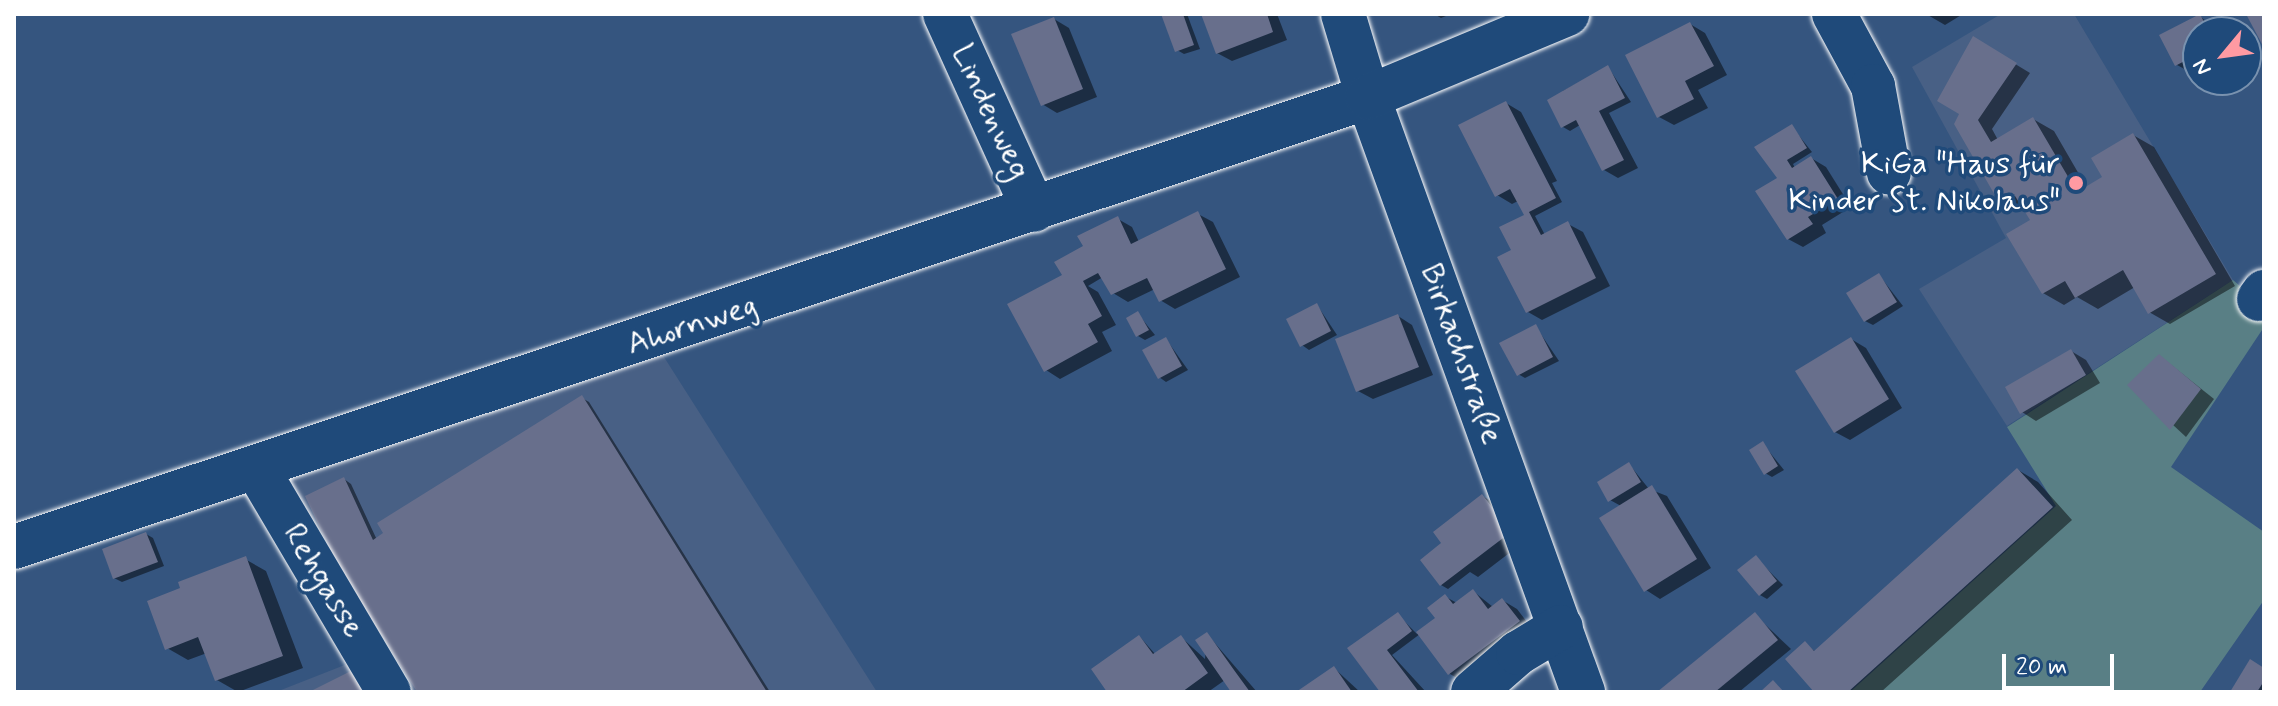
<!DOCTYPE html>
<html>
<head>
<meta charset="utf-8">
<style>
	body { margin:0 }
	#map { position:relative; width:2278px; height:706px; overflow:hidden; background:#35557f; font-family:Mynerve,sans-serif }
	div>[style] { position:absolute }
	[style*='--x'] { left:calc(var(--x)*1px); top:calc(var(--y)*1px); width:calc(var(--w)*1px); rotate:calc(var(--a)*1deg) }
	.built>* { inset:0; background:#486085 }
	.green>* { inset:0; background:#597f85 }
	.shadow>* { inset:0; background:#0007 }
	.building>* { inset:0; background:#686f8c }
	.roads { filter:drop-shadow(0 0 2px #fff) drop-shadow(0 0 2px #fff) }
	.minor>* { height:44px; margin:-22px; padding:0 22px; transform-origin:22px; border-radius:22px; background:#1f4a7a }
	.dots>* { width:22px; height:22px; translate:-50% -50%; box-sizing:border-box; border:4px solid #1f4a7a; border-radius:50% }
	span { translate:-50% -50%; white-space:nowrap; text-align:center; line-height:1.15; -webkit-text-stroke:7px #1f4a7a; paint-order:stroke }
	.street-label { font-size:32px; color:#fff }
	.poi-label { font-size:32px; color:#fff }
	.right { translate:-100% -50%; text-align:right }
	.frame { position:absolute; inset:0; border:16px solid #fff; pointer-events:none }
	.north { position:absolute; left:2182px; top:16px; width:80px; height:80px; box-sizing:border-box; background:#1f4a7a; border:2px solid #7992af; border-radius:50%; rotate:241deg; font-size:22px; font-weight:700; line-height:32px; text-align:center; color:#fff }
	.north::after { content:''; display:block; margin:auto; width:28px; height:36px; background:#ff9aa2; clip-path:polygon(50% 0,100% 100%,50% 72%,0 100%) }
	.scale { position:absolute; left:2002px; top:654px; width:112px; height:36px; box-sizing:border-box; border:4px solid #fff; border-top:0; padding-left:10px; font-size:24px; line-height:28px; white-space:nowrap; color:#fff; -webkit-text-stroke:6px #1f4a7a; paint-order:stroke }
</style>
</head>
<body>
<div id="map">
	<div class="built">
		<i style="clip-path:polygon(2001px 14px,2074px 14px,2233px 280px,2007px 426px,1919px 289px,2006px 238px,1912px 67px)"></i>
		<i style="clip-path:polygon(657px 346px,877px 692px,276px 692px,360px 659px,258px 480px)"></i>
	</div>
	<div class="green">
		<i style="clip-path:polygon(2233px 280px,2264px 307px,2264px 327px,2171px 467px,2264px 532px,2264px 600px,2200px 692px,1850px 692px,2056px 506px,2007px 427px)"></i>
	</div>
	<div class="shadow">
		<i style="clip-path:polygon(1164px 14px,1187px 14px,1200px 49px,1184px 54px,1177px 50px)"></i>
		<i style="clip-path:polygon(1203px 14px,1277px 14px,1287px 40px,1232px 61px,1217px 53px)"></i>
		<i style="clip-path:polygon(1434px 14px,1451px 14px,1441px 18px)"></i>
		<i style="clip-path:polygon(1926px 14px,1963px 14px,1945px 25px)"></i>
		<i style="clip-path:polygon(2200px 16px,2218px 32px,2198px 32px,2198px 70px,2192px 73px,2177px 65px)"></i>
		<i style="clip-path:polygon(1054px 19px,1069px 28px,1097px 97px,1057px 113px,1042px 104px)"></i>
		<i style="clip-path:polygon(1690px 24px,1705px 33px,1727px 75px,1698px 90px,1708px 108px,1674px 125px,1659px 117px)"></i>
		<i style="clip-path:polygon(1974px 39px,2030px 73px,1992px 129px,1998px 140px,2033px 119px,2054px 131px,2087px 188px,2105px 178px,2133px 135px,2154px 147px,2235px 286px,2170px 324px,2149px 312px,2135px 287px,2098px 309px,2077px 297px,2064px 305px,2043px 293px,2032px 220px,2024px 207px,2017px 212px,2002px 203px,1962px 114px)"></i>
		<i style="clip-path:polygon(1608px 67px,1631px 102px,1609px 113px,1638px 168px,1618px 178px,1604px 170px,1580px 125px,1570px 131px,1563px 127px,1563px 91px)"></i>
		<i style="clip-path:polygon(1506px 103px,1521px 112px,1557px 181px,1552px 183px,1562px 202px,1535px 216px,1545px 235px,1568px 224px,1583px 232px,1610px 286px,1542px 320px,1528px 312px,1515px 250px,1526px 216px,1518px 201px,1512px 204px,1497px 195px)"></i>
		<i style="clip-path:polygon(1792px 127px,1812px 152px,1793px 164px,1795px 168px,1811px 158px,1826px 167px,1851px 207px,1822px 225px,1826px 233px,1803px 247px,1788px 239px,1780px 178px)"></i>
		<i style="clip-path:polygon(1198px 214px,1213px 222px,1240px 277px,1175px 309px,1160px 300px,1155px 289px,1128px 302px,1113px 293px,1103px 277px,1088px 286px,1098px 292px,1116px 325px,1102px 332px,1112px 351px,1060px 379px,1046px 370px,1064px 276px,1083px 249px,1118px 219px,1132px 227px,1139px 242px)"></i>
		<i style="clip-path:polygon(1879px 275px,1903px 306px,1873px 325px,1865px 321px)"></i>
		<i style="clip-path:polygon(1317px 305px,1337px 335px,1309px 350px,1302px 345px)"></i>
		<i style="clip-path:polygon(1138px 314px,1155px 335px,1145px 340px,1138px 336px)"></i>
		<i style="clip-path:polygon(1398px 316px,1412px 325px,1433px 375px,1373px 399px,1358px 391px)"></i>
		<i style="clip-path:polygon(1536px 327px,1559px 361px,1525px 378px,1518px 374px)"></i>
		<i style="clip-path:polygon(1166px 339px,1188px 370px,1166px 382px,1159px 377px)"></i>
		<i style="clip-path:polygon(1851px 339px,1866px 348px,1902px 408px,1850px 440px,1835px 432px)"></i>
		<i style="clip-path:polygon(2071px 351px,2086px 360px,2100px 383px,2036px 421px,2022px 412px)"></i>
		<i style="clip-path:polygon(2160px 356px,2214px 399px,2186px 437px,2130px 385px)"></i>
		<i style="clip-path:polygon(582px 398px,589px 402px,770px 692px,420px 692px,344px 479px,351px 484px,377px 540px)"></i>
		<i style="clip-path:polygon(1763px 444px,1784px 470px,1772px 477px,1765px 473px)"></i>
		<i style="clip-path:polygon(1629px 464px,1649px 489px,1667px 496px,1711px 568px,1660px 599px,1646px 590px,1621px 506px,1610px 500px)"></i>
		<i style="clip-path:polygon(2018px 470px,2038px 482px,2072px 520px,1881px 692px,1817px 692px,1805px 644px,1816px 652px)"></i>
		<i style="clip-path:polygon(1482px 496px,1497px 504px,1525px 541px,1478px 577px,1470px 572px,1448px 589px,1441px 585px,1449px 550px)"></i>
		<i style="clip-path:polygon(146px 534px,153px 538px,164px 566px,122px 582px,114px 578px)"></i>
		<i style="clip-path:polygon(1756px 558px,1783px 585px,1767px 599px,1760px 595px)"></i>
		<i style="clip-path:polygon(245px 559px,266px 571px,303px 668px,238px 692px,217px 680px,207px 653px,188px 660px,167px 648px)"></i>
		<i style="clip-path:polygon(1473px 591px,1493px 607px,1502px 600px,1517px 609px,1533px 630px,1464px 682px,1450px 674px,1420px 634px,1392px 655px,1426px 692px,1383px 692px,1350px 649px,1398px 615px,1417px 634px,1438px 618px,1446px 597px,1457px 603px)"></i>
		<i style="clip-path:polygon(1755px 615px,1791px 649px,1739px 692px,1660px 692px)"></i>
		<i style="clip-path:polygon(1207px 634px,1257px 692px,1233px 692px,1225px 680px,1208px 692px,1110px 692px,1140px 637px,1156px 655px,1181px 637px,1205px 659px)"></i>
		<i style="clip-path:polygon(1334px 668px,1360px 692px,1300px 692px)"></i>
		<i style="clip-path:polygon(2264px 670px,2264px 692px,2233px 692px)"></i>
	</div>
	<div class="building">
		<i style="clip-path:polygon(1161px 14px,1183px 14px,1194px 45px,1175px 52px)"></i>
		<i style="clip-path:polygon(1201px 14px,1267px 14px,1273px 32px,1216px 54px)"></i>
		<i style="clip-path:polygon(2200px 14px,2209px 32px,2198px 32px,2198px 54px,2175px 66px,2159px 35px)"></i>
		<i style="clip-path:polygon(2246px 14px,2264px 14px,2264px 48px)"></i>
		<i style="clip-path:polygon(1054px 17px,1083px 89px,1041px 106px,1011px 34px)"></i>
		<i style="clip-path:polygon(1690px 22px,1714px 66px,1685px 81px,1694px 99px,1657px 118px,1625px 55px)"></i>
		<i style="clip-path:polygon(1973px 36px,2017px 63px,1978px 120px,1991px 142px,2033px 117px,2077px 192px,2102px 177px,2091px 158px,2133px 133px,2216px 274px,2148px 314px,2123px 270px,2075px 298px,2065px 281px,2042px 294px,2006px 234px,2030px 220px,2015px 196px,2000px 204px,1954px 124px,1959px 114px,1937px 101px)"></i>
		<i style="clip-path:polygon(1608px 65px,1625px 98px,1599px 111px,1624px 160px,1602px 171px,1576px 120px,1561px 128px,1547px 100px)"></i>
		<i style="clip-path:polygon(1506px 101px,1556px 198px,1529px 212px,1541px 235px,1568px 221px,1596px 278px,1526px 313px,1497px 257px,1511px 250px,1499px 227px,1524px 215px,1510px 189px,1495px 197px,1458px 125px)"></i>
		<i style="clip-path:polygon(1792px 124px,1807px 148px,1787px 160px,1792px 168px,1811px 156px,1838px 199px,1808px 217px,1813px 224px,1787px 240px,1755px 191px,1777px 178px,1754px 147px)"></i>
		<i style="clip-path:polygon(1198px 211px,1226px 269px,1159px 302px,1147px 278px,1111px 295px,1098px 273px,1083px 281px,1102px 316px,1088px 324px,1098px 342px,1044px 372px,1007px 304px,1062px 275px,1054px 262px,1083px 246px,1077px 236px,1118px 216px,1131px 244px)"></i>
		<i style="clip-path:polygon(1879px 273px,1897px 302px,1864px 322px,1846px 293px)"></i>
		<i style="clip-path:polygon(1317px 303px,1331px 331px,1300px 347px,1286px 319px)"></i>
		<i style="clip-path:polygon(1138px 311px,1149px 330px,1136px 337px,1126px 318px)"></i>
		<i style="clip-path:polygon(1398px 314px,1419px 367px,1356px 392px,1335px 339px)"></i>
		<i style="clip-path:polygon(1536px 324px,1553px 357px,1517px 376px,1499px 343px)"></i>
		<i style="clip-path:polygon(1166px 337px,1182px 366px,1158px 379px,1142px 350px)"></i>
		<i style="clip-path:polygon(1851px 337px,1889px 399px,1834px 433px,1795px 371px)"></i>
		<i style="clip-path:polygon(2071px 349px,2086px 375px,2020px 414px,2005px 387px)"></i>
		<i style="clip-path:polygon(2159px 354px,2201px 389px,2170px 430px,2127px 385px)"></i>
		<i style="clip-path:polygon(582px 395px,767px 692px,417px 692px,336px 562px,305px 496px,344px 477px,373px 540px,383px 533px,377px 523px)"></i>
		<i style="clip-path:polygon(1763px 441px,1778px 466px,1764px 475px,1749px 450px)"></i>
		<i style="clip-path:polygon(1629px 462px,1641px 482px,1608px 502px,1597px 482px)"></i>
		<i style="clip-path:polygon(2017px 468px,2053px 507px,1848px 692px,1814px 692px,1785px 659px,1805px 641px,1814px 651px)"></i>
		<i style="clip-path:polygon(1652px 485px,1697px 559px,1644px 592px,1599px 518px)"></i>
		<i style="clip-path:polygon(1482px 494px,1511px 532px,1440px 586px,1420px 560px,1441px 543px,1433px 532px)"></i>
		<i style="clip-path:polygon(146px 532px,158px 562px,113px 579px,102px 549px)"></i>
		<i style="clip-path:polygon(1756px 555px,1777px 581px,1759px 596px,1737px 570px)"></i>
		<i style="clip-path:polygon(246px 556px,283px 656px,215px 681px,198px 637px,165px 650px,147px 601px,180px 588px,178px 582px)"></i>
		<i style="clip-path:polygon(1473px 589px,1488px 609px,1502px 598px,1520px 621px,1448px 675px,1416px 632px,1435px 618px,1427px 608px,1445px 594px,1453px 604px)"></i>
		<i style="clip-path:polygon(1398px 612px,1412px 631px,1387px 650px,1419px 692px,1380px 692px,1347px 648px)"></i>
		<i style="clip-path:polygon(1755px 612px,1778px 640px,1715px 692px,1657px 692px)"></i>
		<i style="clip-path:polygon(1207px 632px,1234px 670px,1250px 692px,1231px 692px,1195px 640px)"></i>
		<i style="clip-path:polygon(1139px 635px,1153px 654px,1181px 635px,1208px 673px,1182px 692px,1107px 692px,1091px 669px)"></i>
		<i style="clip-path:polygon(2250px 659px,2264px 668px,2264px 681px,2257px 692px,2230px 692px)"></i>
		<i style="clip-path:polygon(369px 662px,384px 692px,309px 692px)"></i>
		<i style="clip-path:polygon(1334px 666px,1352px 692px,1296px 692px)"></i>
		<i style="clip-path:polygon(1773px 680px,1784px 692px,1760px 692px)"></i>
	</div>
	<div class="roads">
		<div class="minor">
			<i style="--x:945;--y:14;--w:215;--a:65.6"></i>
			<i style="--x:1343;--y:14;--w:87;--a:73.2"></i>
			<i style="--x:1368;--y:97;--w:633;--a:70.13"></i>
			<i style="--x:1834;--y:14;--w:82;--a:61.6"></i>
			<i style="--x:1873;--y:86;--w:88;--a:79.6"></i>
			<i style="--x:2259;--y:299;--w:9;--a:-54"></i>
			<i style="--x:257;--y:469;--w:259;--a:59.4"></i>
			<i style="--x:14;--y:547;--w:1427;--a:-18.38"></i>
			<i style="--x:1368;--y:97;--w:216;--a:-22.6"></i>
			<i style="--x:1473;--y:692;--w:60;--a:-40.9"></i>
			<i style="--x:1518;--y:653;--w:50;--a:-31.2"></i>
		</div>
	</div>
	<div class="dots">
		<i style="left:2076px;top:183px;background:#ff9aa2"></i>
	</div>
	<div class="street-label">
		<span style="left:990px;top:112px;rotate:65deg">Lindenweg</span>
		<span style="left:692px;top:325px;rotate:-18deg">Ahornweg</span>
		<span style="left:1461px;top:354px;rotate:70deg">Birkachstraße</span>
		<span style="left:323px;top:581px;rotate:59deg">Rehgasse</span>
	</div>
	<div class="poi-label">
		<span class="right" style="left:2060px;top:183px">KiGa "Haus für<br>Kinder St. Nikolaus"</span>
	</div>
	<div class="frame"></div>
	<div class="north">N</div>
	<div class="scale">20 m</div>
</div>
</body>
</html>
